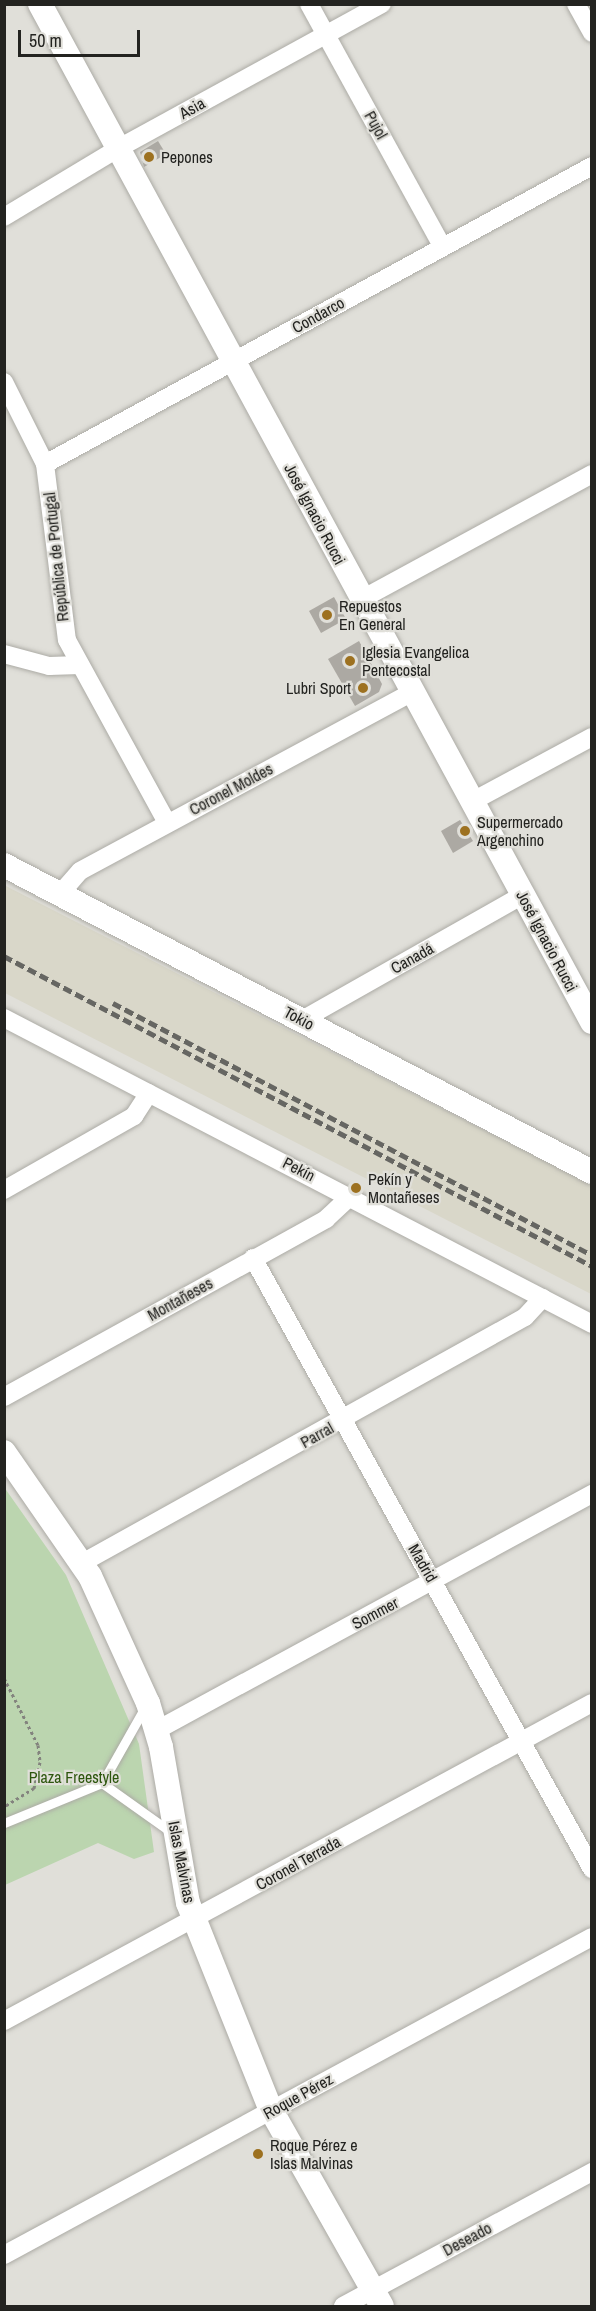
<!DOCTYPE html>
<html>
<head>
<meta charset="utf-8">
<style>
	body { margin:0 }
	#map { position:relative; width:596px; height:2311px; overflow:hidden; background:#e0dfd9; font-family:"Archivo Narrow",sans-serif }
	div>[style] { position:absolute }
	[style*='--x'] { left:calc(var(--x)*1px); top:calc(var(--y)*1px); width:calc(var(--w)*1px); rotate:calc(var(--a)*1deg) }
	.built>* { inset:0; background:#d9d7c9 }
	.green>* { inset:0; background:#bbd5af }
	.building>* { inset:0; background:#aca9a3 }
	.path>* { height:3px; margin-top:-1.5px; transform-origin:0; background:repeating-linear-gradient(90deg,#83837e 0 3px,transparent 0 6px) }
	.roads { filter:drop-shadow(0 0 2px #acaba5) drop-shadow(0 0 2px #acaba5) }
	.lane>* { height:9px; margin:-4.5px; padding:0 4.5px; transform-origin:4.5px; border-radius:4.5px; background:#fff }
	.street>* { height:18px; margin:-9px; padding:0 9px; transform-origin:9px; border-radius:9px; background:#fff }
	.secondary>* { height:24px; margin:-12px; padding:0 12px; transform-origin:12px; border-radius:12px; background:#fff }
	.rail>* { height:4.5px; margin-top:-2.25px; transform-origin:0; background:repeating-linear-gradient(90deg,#666662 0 9px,transparent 0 13.5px) }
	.dots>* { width:16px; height:16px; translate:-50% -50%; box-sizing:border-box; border:3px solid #e0dfd9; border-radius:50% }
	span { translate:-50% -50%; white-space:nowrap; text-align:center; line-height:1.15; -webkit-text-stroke:4.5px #e0dfd9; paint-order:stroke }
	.street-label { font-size:16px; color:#232320 }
	.poi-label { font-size:16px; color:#232320 }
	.left { translate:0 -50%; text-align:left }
	.right { translate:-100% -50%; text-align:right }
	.park-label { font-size:16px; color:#2d560e }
	.frame { position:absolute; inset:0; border:6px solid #232320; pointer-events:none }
	.scale { position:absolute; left:18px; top:30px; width:122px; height:27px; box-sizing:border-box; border:3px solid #232320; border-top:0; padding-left:8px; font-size:18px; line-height:21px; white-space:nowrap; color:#232320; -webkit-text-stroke:4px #e0dfd9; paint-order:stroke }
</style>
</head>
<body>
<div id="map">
	<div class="built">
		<i style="clip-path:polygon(4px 885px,591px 1185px,591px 1294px,5px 993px)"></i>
	</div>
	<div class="green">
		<i style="clip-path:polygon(4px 1487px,66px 1575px,139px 1744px,154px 1852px,134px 1859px,98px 1843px,5px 1885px)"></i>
	</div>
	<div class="building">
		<i style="clip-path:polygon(158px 141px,166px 154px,144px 167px,140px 152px)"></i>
		<i style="clip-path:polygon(334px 597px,346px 619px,321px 633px,309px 611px)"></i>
		<i style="clip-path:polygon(359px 641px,382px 684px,379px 692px,355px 706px,328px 659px)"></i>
		<i style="clip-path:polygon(460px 820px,473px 841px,453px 853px,441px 831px)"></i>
	</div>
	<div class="path">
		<i style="--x:4;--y:1678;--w:75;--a:63.1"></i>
		<i style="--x:38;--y:1745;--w:17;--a:83"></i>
		<i style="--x:40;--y:1762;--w:27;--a:103"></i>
		<i style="--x:34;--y:1788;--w:36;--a:148"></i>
	</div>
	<div class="roads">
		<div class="lane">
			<i style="--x:102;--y:1783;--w:87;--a:-60.5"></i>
			<i style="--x:4;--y:1823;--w:106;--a:-22.2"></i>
			<i style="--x:102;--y:1783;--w:86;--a:35.5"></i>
		</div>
		<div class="street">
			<i style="--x:309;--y:4;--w:276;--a:61.2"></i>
			<i style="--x:576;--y:4;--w:33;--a:61"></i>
			<i style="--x:4;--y:217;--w:132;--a:-31"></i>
			<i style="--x:117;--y:149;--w:302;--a:-28.7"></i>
			<i style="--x:4;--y:382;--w:92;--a:63.4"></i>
			<i style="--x:45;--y:464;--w:177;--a:82.9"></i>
			<i style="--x:67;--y:640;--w:209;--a:61.3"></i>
			<i style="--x:45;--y:464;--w:623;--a:-28.58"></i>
			<i style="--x:360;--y:600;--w:264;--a:-28.5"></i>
			<i style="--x:4;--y:654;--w:47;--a:14.9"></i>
			<i style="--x:49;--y:666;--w:31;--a:-2"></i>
			<i style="--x:473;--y:801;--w:135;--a:-28.3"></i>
			<i style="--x:60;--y:894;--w:30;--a:-49"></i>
			<i style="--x:80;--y:871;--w:375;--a:-28.3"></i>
			<i style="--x:4;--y:1018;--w:663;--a:27.49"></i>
			<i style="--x:302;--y:1020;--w:254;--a:-29.5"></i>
			<i style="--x:4;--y:1190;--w:150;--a:-29.6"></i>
			<i style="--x:134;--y:1116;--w:27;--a:-57"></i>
			<i style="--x:253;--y:1258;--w:699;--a:60.98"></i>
			<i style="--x:4;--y:1397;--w:368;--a:-28.9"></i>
			<i style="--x:326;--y:1219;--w:34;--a:-43"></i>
			<i style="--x:82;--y:1563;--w:507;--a:-29.04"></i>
			<i style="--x:525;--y:1317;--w:26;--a:-47"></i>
			<i style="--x:157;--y:1730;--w:495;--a:-28.5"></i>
			<i style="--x:4;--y:2021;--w:668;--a:-28.41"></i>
			<i style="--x:4;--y:2255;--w:668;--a:-28.41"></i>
			<i style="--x:343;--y:2306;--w:283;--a:-28.3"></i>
		</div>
		<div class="secondary">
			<i style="--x:40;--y:4;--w:1158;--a:61.53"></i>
			<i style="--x:4;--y:865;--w:663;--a:27.57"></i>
			<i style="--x:4;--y:1452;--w:151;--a:55.3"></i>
			<i style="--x:90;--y:1576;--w:140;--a:65.5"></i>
			<i style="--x:148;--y:1703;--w:46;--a:73.5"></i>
			<i style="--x:161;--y:1747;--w:158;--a:80.2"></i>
			<i style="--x:188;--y:1903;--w:223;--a:68.2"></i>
			<i style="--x:271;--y:2110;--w:225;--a:60.5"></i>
		</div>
	</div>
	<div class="rail">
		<i style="--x:4;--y:956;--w:665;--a:27.8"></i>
		<i style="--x:113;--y:1003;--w:541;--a:27.75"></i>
	</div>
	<div class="dots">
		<i style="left:149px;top:157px;background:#9d7120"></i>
		<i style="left:327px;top:615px;background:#9d7120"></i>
		<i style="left:350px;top:661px;background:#9d7120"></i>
		<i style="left:363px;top:688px;background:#9d7120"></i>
		<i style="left:465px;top:831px;background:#9d7120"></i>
		<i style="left:356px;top:1188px;background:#9d7120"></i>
		<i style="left:258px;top:2154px;background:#9d7120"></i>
	</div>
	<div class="street-label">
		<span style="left:192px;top:108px;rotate:-29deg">Asia</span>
		<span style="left:376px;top:125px;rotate:61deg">Pujol</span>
		<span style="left:318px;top:315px;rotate:-29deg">Condarco</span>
		<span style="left:315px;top:514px;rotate:62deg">José Ignacio Rucci</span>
		<span style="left:56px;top:557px;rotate:-96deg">República de Portugal</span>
		<span style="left:231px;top:789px;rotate:-28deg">Coronel Moldes</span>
		<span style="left:547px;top:941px;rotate:62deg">José Ignacio Rucci</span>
		<span style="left:412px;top:958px;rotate:-29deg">Canadá</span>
		<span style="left:299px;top:1018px;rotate:28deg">Tokio</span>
		<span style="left:299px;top:1169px;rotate:27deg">Pekín</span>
		<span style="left:180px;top:1299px;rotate:-29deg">Montañeses</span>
		<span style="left:317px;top:1435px;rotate:-29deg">Parral</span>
		<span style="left:423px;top:1563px;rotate:60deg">Madrid</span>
		<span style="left:375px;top:1613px;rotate:-28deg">Sommer</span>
		<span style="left:182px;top:1862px;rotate:79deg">Islas Malvinas</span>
		<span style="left:298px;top:1863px;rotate:-29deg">Coronel Terrada</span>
		<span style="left:298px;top:2096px;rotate:-29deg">Roque Pérez</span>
		<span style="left:467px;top:2239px;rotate:-28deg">Deseado</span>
	</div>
	<div class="poi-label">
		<span class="left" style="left:161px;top:157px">Pepones</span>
		<span class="left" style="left:339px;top:615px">Repuestos<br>En General</span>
		<span class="left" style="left:362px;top:661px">Iglesia Evangelica<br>Pentecostal</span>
		<span class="right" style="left:351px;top:688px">Lubri Sport</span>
		<span class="left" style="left:477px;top:831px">Supermercado<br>Argenchino</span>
		<span class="left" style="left:368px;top:1188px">Pekín y<br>Montañeses</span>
		<span class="left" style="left:270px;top:2154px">Roque Pérez e<br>Islas Malvinas</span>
	</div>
	<div class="park-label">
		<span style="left:74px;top:1777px">Plaza Freestyle</span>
	</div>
	<div class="frame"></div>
	<div class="scale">50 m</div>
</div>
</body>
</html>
